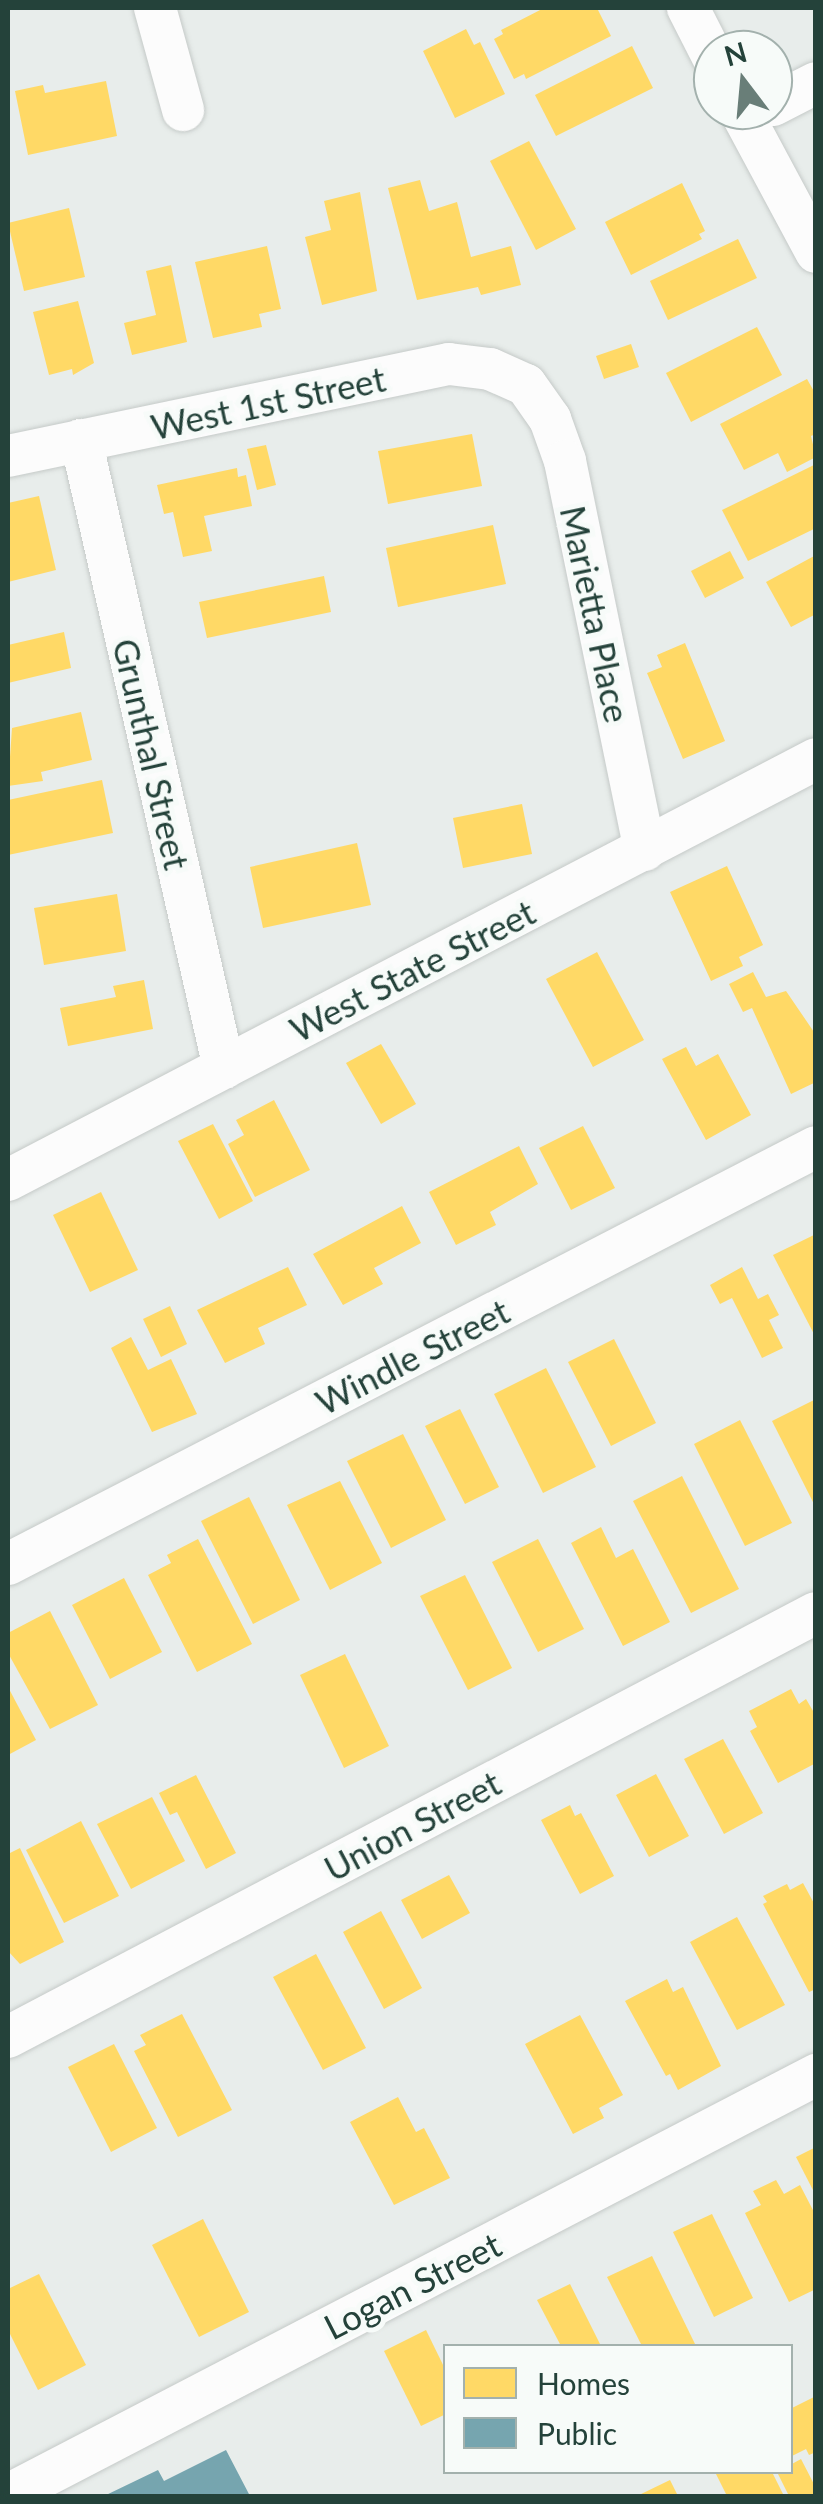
<!DOCTYPE html>
<html>
<head>
<meta charset="utf-8">
<style>
	body { margin:0 }
	#map { position:relative; width:823px; height:2504px; overflow:hidden; background:#e8edeb; font-family:Lato,sans-serif }
	div>[style] { position:absolute }
	[style*='--x'] { left:calc(var(--x)*1px); top:calc(var(--y)*1px); width:calc(var(--w)*1px); rotate:calc(var(--a)*1deg) }
	.homes>* { inset:0; background:#ffd966 }
	.public>* { inset:0; background:#76a5af }
	.roads { filter:drop-shadow(0 0 2px #c5cac8) drop-shadow(0 0 2px #c5cac8) }
	.street>* { height:42px; margin:-21px; padding:0 21px; transform-origin:21px; border-radius:21px; background:#fcfcfc }
	span { translate:-50% -50%; white-space:nowrap; text-align:center; line-height:1.15; -webkit-text-stroke:10px #f7fbf9; paint-order:stroke }
	.street-label { font-size:35px; color:#24423a }
	.frame { position:absolute; inset:0; border:10px solid #24423a; pointer-events:none }
	.legend { position:absolute; left:443px; top:2344px; width:350px; height:130px; box-sizing:border-box; background:#f7fbf9; border:2px solid #a3b1ad; margin:0; padding:12px 18px; list-style:none; font-size:30px; color:#24423a }
	.legend li { display:flex; align-items:center; gap:20px; height:50px }
	.legend b { width:50px; border:2px solid #a3b1ad }
	.north { position:absolute; left:693px; top:30px; width:100px; height:100px; box-sizing:border-box; background:#f7fbf9; border:2px solid #a3b1ad; border-radius:50%; rotate:344deg; font-size:28px; font-weight:700; line-height:40px; text-align:center; color:#24423a }
	.north::after { content:''; display:block; margin:auto; width:35px; height:45px; background:#697e78; clip-path:polygon(50% 0,100% 100%,50% 72%,0 100%) }
</style>
</head>
<body>
<div id="map">
	<div class="homes">
		<i style="clip-path:polygon(544px 8px,597px 8px,611px 36px,526px 79px,524px 74px,514px 79px,494px 39px,503px 34px,501px 30px)"></i>
		<i style="clip-path:polygon(466px 29px,474px 45px,480px 42px,505px 94px,455px 118px,423px 51px)"></i>
		<i style="clip-path:polygon(632px 46px,653px 88px,556px 136px,535px 95px)"></i>
		<i style="clip-path:polygon(106px 81px,117px 136px,28px 155px,15px 91px,43px 85px,45px 93px)"></i>
		<i style="clip-path:polygon(529px 141px,576px 229px,536px 250px,490px 161px)"></i>
		<i style="clip-path:polygon(420px 180px,429px 211px,457px 202px,471px 257px,511px 246px,521px 285px,481px 295px,478px 287px,417px 300px,388px 188px)"></i>
		<i style="clip-path:polygon(682px 183px,705px 231px,699px 234px,702px 239px,631px 275px,605px 222px)"></i>
		<i style="clip-path:polygon(360px 192px,377px 291px,322px 305px,305px 237px,331px 230px,324px 201px)"></i>
		<i style="clip-path:polygon(69px 208px,85px 277px,24px 291px,8px 223px)"></i>
		<i style="clip-path:polygon(738px 239px,757px 278px,668px 320px,650px 281px)"></i>
		<i style="clip-path:polygon(267px 246px,281px 309px,259px 314px,262px 327px,213px 338px,195px 262px)"></i>
		<i style="clip-path:polygon(171px 265px,187px 342px,132px 355px,124px 323px,156px 315px,146px 271px)"></i>
		<i style="clip-path:polygon(78px 301px,94px 363px,73px 375px,72px 369px,49px 375px,33px 312px)"></i>
		<i style="clip-path:polygon(757px 327px,782px 375px,691px 422px,666px 373px)"></i>
		<i style="clip-path:polygon(631px 344px,639px 367px,604px 379px,596px 356px)"></i>
		<i style="clip-path:polygon(807px 379px,816px 395px,816px 434px,811px 436px,816px 457px,787px 472px,778px 453px,744px 470px,720px 424px)"></i>
		<i style="clip-path:polygon(472px 434px,482px 486px,388px 504px,378px 451px)"></i>
		<i style="clip-path:polygon(266px 445px,276px 485px,257px 490px,247px 449px)"></i>
		<i style="clip-path:polygon(816px 464px,816px 528px,748px 561px,722px 510px)"></i>
		<i style="clip-path:polygon(237px 468px,238px 477px,246px 475px,252px 506px,204px 516px,212px 551px,183px 557px,173px 512px,164px 514px,157px 485px)"></i>
		<i style="clip-path:polygon(39px 496px,56px 570px,8px 582px,8px 503px)"></i>
		<i style="clip-path:polygon(493px 525px,506px 584px,398px 607px,386px 548px)"></i>
		<i style="clip-path:polygon(730px 551px,744px 578px,705px 598px,691px 571px)"></i>
		<i style="clip-path:polygon(816px 555px,816px 614px,791px 627px,766px 582px)"></i>
		<i style="clip-path:polygon(324px 576px,331px 612px,207px 638px,199px 602px)"></i>
		<i style="clip-path:polygon(64px 632px,71px 668px,8px 683px,8px 645px)"></i>
		<i style="clip-path:polygon(685px 643px,725px 741px,683px 759px,647px 673px,662px 667px,657px 655px)"></i>
		<i style="clip-path:polygon(81px 712px,92px 760px,41px 772px,43px 781px,8px 786px,12px 728px)"></i>
		<i style="clip-path:polygon(102px 780px,113px 833px,8px 855px,8px 800px)"></i>
		<i style="clip-path:polygon(522px 804px,532px 854px,463px 868px,453px 818px)"></i>
		<i style="clip-path:polygon(357px 843px,371px 905px,263px 928px,250px 867px)"></i>
		<i style="clip-path:polygon(727px 866px,763px 945px,739px 957px,743px 966px,711px 981px,670px 892px)"></i>
		<i style="clip-path:polygon(117px 894px,126px 951px,44px 965px,34px 908px)"></i>
		<i style="clip-path:polygon(597px 952px,644px 1040px,593px 1067px,546px 979px)"></i>
		<i style="clip-path:polygon(753px 972px,766px 997px,786px 991px,816px 1035px,816px 1082px,791px 1094px,752px 1008px,743px 1012px,729px 984px)"></i>
		<i style="clip-path:polygon(144px 980px,153px 1029px,68px 1046px,60px 1008px,116px 997px,113px 986px)"></i>
		<i style="clip-path:polygon(381px 1044px,416px 1104px,381px 1124px,346px 1063px)"></i>
		<i style="clip-path:polygon(686px 1047px,696px 1066px,718px 1054px,751px 1115px,706px 1140px,662px 1059px)"></i>
		<i style="clip-path:polygon(274px 1100px,310px 1170px,255px 1197px,228px 1144px,244px 1135px,236px 1120px)"></i>
		<i style="clip-path:polygon(213px 1124px,253px 1201px,219px 1219px,178px 1141px)"></i>
		<i style="clip-path:polygon(583px 1126px,615px 1188px,571px 1210px,539px 1148px)"></i>
		<i style="clip-path:polygon(519px 1146px,538px 1184px,490px 1212px,496px 1225px,456px 1245px,429px 1192px)"></i>
		<i style="clip-path:polygon(101px 1192px,138px 1270px,90px 1292px,53px 1215px)"></i>
		<i style="clip-path:polygon(402px 1206px,421px 1243px,374px 1268px,383px 1284px,343px 1305px,313px 1254px)"></i>
		<i style="clip-path:polygon(816px 1234px,816px 1338px,773px 1255px)"></i>
		<i style="clip-path:polygon(288px 1267px,307px 1305px,258px 1328px,265px 1344px,225px 1363px,197px 1310px)"></i>
		<i style="clip-path:polygon(742px 1267px,758px 1299px,768px 1294px,779px 1315px,769px 1320px,783px 1348px,762px 1358px,732px 1298px,720px 1304px,710px 1285px)"></i>
		<i style="clip-path:polygon(170px 1306px,187px 1344px,161px 1357px,143px 1319px)"></i>
		<i style="clip-path:polygon(131px 1337px,148px 1370px,171px 1359px,197px 1414px,152px 1432px,111px 1348px)"></i>
		<i style="clip-path:polygon(614px 1339px,656px 1423px,611px 1446px,568px 1362px)"></i>
		<i style="clip-path:polygon(546px 1368px,596px 1467px,543px 1493px,494px 1394px)"></i>
		<i style="clip-path:polygon(816px 1399px,816px 1508px,772px 1421px)"></i>
		<i style="clip-path:polygon(460px 1409px,499px 1487px,465px 1504px,425px 1426px)"></i>
		<i style="clip-path:polygon(740px 1420px,792px 1523px,745px 1546px,694px 1444px)"></i>
		<i style="clip-path:polygon(403px 1434px,446px 1520px,391px 1548px,347px 1461px)"></i>
		<i style="clip-path:polygon(682px 1476px,739px 1589px,691px 1613px,633px 1501px)"></i>
		<i style="clip-path:polygon(340px 1481px,382px 1563px,330px 1590px,287px 1505px)"></i>
		<i style="clip-path:polygon(249px 1497px,300px 1600px,253px 1624px,201px 1521px)"></i>
		<i style="clip-path:polygon(601px 1527px,616px 1558px,633px 1549px,670px 1622px,623px 1646px,571px 1543px)"></i>
		<i style="clip-path:polygon(198px 1539px,252px 1644px,197px 1672px,148px 1575px,171px 1563px,167px 1555px)"></i>
		<i style="clip-path:polygon(538px 1539px,584px 1629px,538px 1652px,492px 1562px)"></i>
		<i style="clip-path:polygon(465px 1575px,512px 1668px,468px 1690px,420px 1596px)"></i>
		<i style="clip-path:polygon(124px 1578px,162px 1652px,110px 1679px,72px 1605px)"></i>
		<i style="clip-path:polygon(50px 1611px,98px 1705px,50px 1729px,8px 1653px,8px 1633px)"></i>
		<i style="clip-path:polygon(345px 1654px,389px 1746px,344px 1768px,300px 1675px)"></i>
		<i style="clip-path:polygon(8px 1687px,36px 1740px,8px 1755px)"></i>
		<i style="clip-path:polygon(791px 1689px,799px 1704px,806px 1699px,816px 1716px,816px 1763px,778px 1783px,750px 1731px,757px 1727px,749px 1711px)"></i>
		<i style="clip-path:polygon(723px 1739px,763px 1813px,724px 1834px,684px 1759px)"></i>
		<i style="clip-path:polygon(656px 1774px,689px 1836px,649px 1857px,616px 1795px)"></i>
		<i style="clip-path:polygon(196px 1775px,236px 1853px,206px 1869px,177px 1812px,170px 1815px,159px 1793px)"></i>
		<i style="clip-path:polygon(152px 1797px,185px 1861px,131px 1889px,97px 1824px)"></i>
		<i style="clip-path:polygon(570px 1805px,575px 1816px,581px 1813px,614px 1876px,580px 1894px,541px 1820px)"></i>
		<i style="clip-path:polygon(81px 1821px,119px 1896px,64px 1923px,26px 1850px)"></i>
		<i style="clip-path:polygon(20px 1848px,64px 1942px,20px 1964px,8px 1951px,8px 1854px)"></i>
		<i style="clip-path:polygon(449px 1875px,470px 1913px,422px 1939px,401px 1900px)"></i>
		<i style="clip-path:polygon(803px 1883px,816px 1907px,816px 1989px,809px 1992px,763px 1904px,767px 1902px,763px 1896px,787px 1884px,790px 1890px)"></i>
		<i style="clip-path:polygon(381px 1911px,422px 1988px,384px 2009px,343px 1932px)"></i>
		<i style="clip-path:polygon(737px 1917px,785px 2005px,737px 2030px,690px 1942px)"></i>
		<i style="clip-path:polygon(316px 1954px,366px 2048px,323px 2070px,273px 1977px)"></i>
		<i style="clip-path:polygon(667px 1979px,673px 1992px,683px 1987px,721px 2066px,678px 2090px,670px 2074px,666px 2076px,625px 2001px)"></i>
		<i style="clip-path:polygon(182px 2014px,232px 2110px,178px 2137px,134px 2051px,146px 2045px,140px 2035px)"></i>
		<i style="clip-path:polygon(580px 2015px,623px 2095px,599px 2108px,604px 2118px,573px 2134px,525px 2044px)"></i>
		<i style="clip-path:polygon(114px 2044px,157px 2128px,111px 2152px,68px 2067px)"></i>
		<i style="clip-path:polygon(398px 2097px,416px 2132px,424px 2128px,450px 2178px,394px 2205px,350px 2122px)"></i>
		<i style="clip-path:polygon(816px 2147px,816px 2196px,796px 2157px)"></i>
		<i style="clip-path:polygon(776px 2180px,784px 2194px,800px 2185px,816px 2216px,816px 2289px,789px 2302px,745px 2213px,761px 2205px,753px 2191px)"></i>
		<i style="clip-path:polygon(712px 2214px,753px 2298px,714px 2317px,673px 2232px)"></i>
		<i style="clip-path:polygon(203px 2219px,249px 2312px,199px 2337px,152px 2245px)"></i>
		<i style="clip-path:polygon(652px 2256px,696px 2346px,642px 2346px,607px 2277px)"></i>
		<i style="clip-path:polygon(39px 2274px,86px 2365px,38px 2390px,8px 2330px,8px 2289px)"></i>
		<i style="clip-path:polygon(570px 2284px,601px 2346px,561px 2346px,537px 2300px)"></i>
		<i style="clip-path:polygon(426px 2330px,446px 2371px,446px 2414px,421px 2426px,384px 2351px)"></i>
		<i style="clip-path:polygon(816px 2396px,816px 2452px,809px 2455px,806px 2449px,792px 2456px,790px 2409px)"></i>
		<i style="clip-path:polygon(801px 2459px,816px 2488px,816px 2496px,789px 2496px,777px 2472px,790px 2472px,790px 2465px)"></i>
		<i style="clip-path:polygon(720px 2472px,772px 2472px,784px 2496px,727px 2496px,716px 2474px)"></i>
		<i style="clip-path:polygon(670px 2480px,678px 2496px,637px 2496px)"></i>
	</div>
	<div class="public">
		<i style="clip-path:polygon(226px 2450px,250px 2496px,104px 2496px,158px 2470px,164px 2481px)"></i>
	</div>
	<div class="roads">
		<div class="street">
			<i style="--x:155;--y:8;--w:106;--a:74.6"></i>
			<i style="--x:688;--y:8;--w:55;--a:63"></i>
			<i style="--x:773;--y:105;--w:48;--a:-27.1"></i>
			<i style="--x:740;--y:110;--w:161;--a:61.8"></i>
			<i style="--x:81;--y:440;--w:644;--a:77.17"></i>
			<i style="--x:8;--y:456;--w:450;--a:-11.8"></i>
			<i style="--x:449;--y:364;--w:41;--a:7"></i>
			<i style="--x:490;--y:369;--w:39;--a:24"></i>
			<i style="--x:526;--y:385;--w:42;--a:54.8"></i>
			<i style="--x:550;--y:419;--w:45;--a:70.3"></i>
			<i style="--x:565;--y:461;--w:397;--a:78.4"></i>
			<i style="--x:8;--y:1180;--w:911;--a:-27.52"></i>
			<i style="--x:8;--y:1564;--w:909;--a:-27.3"></i>
			<i style="--x:8;--y:2037;--w:912;--a:-27.69"></i>
			<i style="--x:8;--y:2495;--w:911;--a:-27.47"></i>
		</div>
	</div>
	<div class="street-label">
		<span style="left:268px;top:402px;rotate:-12deg">West 1st Street</span>
		<span style="left:596px;top:614px;rotate:78deg">Marietta Place</span>
		<span style="left:152px;top:754px;rotate:77deg">Grunthal Street</span>
		<span style="left:412px;top:970px;rotate:-27deg">West State Street</span>
		<span style="left:412px;top:1356px;rotate:-27deg">Windle Street</span>
		<span style="left:412px;top:1825px;rotate:-28deg">Union Street</span>
		<span style="left:412px;top:2285px;rotate:-27deg">Logan Street</span>
	</div>
	<div class="frame"></div>
	<ul class="legend">
	<li><b style="height:28px;background:#ffd966"></b>Homes</li>
	<li><b style="height:28px;background:#76a5af"></b>Public</li>
	</ul>
	<div class="north">N</div>
</div>
</body>
</html>
